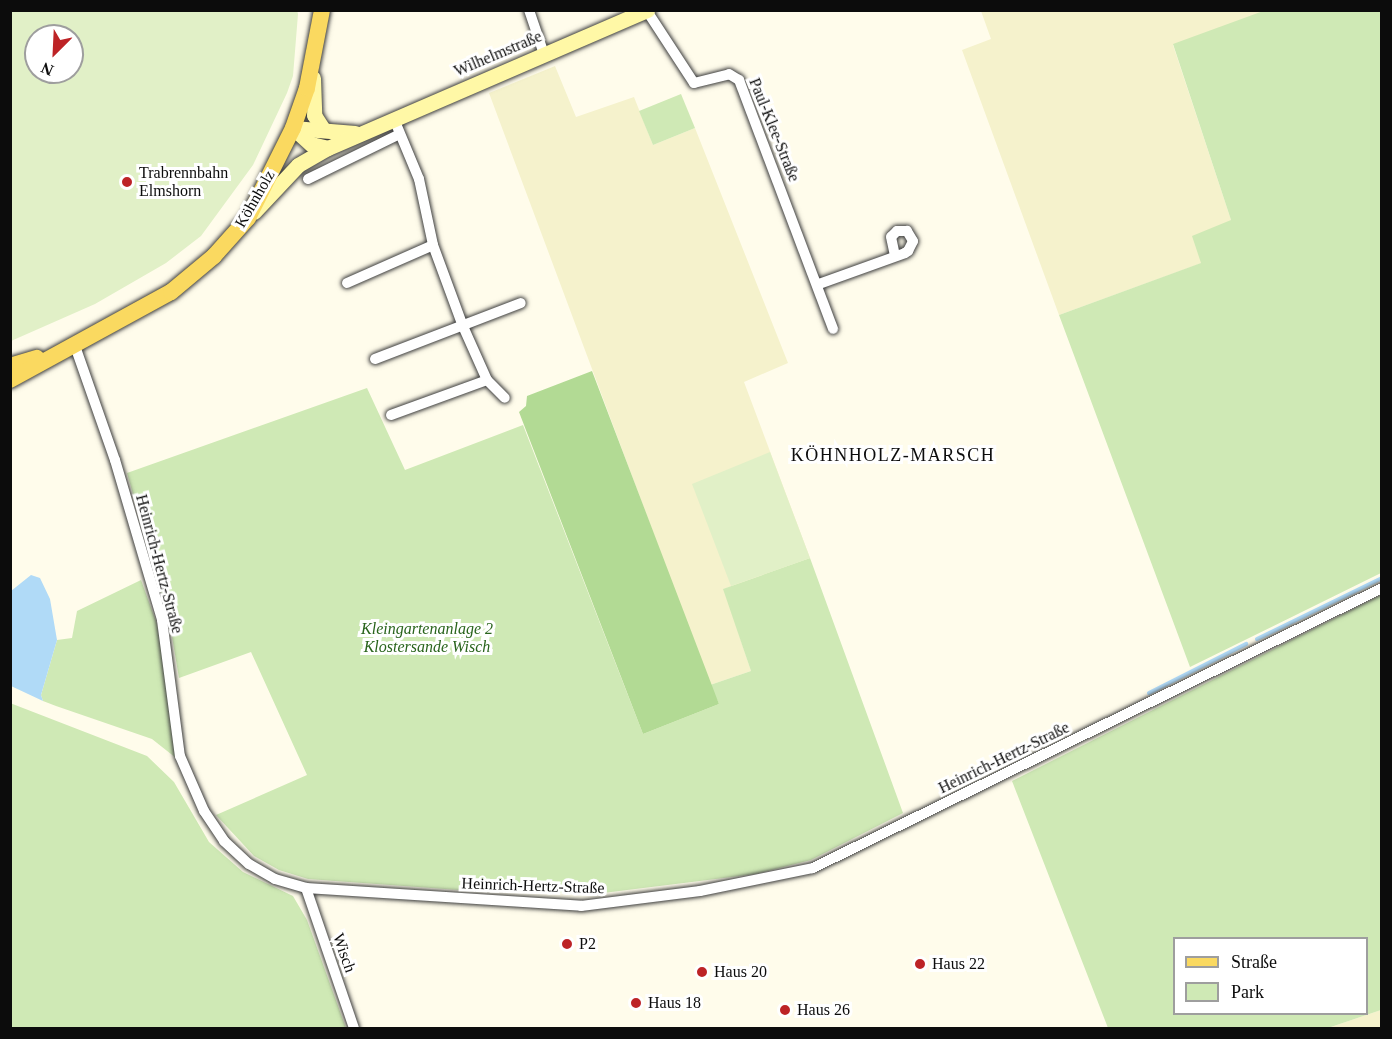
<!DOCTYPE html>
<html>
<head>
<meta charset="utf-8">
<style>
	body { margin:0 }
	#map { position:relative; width:1392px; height:1039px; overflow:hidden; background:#fffceb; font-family:Georgia,serif }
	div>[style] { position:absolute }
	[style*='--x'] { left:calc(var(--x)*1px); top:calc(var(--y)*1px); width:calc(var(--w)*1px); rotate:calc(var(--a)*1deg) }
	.farmland>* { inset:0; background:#f5f2cc }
	.green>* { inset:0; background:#cfe9b5 }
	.forest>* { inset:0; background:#b2da94 }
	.pitch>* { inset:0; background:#e1f0c7 }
	.water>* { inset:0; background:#b0daf7 }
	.stream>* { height:4px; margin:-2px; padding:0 2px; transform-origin:2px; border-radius:2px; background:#b0daf7 }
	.roads { filter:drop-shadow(0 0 2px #3f3f3f) drop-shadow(0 0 2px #3f3f3f) }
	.street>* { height:10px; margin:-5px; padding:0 5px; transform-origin:5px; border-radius:5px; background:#fff }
	.secondary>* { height:15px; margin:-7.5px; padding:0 7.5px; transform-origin:7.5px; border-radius:7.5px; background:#fff8a6 }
	.primary>* { height:16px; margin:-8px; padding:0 8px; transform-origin:8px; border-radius:8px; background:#fad960 }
	.dots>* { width:16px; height:16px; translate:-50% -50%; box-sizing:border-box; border:3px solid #fff; border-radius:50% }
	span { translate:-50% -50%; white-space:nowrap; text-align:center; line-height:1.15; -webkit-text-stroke:6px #fff; paint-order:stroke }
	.street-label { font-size:16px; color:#0c0c0c }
	.poi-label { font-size:16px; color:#0c0c0c }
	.left { translate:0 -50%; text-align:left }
	.park-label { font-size:16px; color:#29641c; font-style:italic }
	.neighbourhood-label { font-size:18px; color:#0c0c0c; letter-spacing:1.5px }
	.frame { position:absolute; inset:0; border:12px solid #0c0c0c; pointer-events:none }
	.legend { position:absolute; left:1173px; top:937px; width:195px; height:78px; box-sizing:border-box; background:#fff; border:2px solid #9e9e9e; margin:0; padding:8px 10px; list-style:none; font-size:18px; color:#0c0c0c }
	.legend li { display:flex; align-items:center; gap:12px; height:30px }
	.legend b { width:30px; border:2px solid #9e9e9e }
	.north { position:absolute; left:24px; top:24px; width:60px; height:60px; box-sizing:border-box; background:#fff; border:2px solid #9e9e9e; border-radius:50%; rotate:204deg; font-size:16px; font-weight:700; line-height:24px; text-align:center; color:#0c0c0c }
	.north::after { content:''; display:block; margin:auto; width:21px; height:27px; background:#bd2326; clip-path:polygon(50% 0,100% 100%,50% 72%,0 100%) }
</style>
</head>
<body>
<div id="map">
	<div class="farmland">
		<i style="clip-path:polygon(981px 11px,1266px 11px,1173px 45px,1231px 220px,1202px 263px,1059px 315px,962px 50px,991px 39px)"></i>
		<i style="clip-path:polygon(555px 66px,576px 117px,634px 97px,653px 145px,695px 128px,788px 363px,744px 382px,810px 558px,724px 589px,751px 671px,710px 685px,489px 93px)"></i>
		<i style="clip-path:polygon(1381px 1010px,1381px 1028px,1328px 1028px)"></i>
	</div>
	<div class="green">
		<i style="clip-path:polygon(1266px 10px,1381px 11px,1381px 573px,1190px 667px,1059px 315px,1201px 263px,1192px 236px,1231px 220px,1173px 44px)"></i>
		<i style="clip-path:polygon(681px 94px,695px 128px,653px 145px,639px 111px)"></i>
		<i style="clip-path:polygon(367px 388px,405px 470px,523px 425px,643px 734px,719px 704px,710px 685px,751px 671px,723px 589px,810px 558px,903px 813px,811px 860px,756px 874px,603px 893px,472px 891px,308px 879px,279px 870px,254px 856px,216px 815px,307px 775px,251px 652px,179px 678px,170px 625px,127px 473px)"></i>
		<i style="clip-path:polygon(141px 580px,157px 624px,181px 762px,152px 739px,56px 706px,43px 701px,41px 695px,57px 640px,72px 638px,77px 611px)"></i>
		<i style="clip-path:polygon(evenodd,1381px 595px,1381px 1010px,1328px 1028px,1108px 1028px,1012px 781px,1381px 595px,1174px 938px,1366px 938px,1366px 1014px,1174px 1014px,1174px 938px)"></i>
		<i style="clip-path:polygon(10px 703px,147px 756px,174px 782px,209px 842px,243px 872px,293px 896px,307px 920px,346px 1028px,11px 1028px)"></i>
	</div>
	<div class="forest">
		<i style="clip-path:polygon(592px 371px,719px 704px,643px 734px,519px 412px,526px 406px,527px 396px)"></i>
	</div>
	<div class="pitch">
		<i style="clip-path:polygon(evenodd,11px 10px,297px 10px,298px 14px,293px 76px,287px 93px,253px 165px,201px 236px,166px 263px,95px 304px,11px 341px,11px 10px,36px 36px,72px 36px,72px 72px,36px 72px,36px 36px)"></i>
		<i style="clip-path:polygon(770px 452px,810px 558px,731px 586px,692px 484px)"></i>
	</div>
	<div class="water">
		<i style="clip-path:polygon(31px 575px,40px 578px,50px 599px,57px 640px,41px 695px,43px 701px,11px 686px,11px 591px)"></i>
	</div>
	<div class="stream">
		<i style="--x:1257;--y:639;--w:139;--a:-26"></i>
		<i style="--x:1149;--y:693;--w:109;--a:-26.8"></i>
	</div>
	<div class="roads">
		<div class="street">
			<i style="--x:529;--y:10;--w:46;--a:71.2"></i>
			<i style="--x:647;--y:11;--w:86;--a:56.9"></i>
			<i style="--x:694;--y:83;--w:36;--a:-14"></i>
			<i style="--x:729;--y:74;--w:12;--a:31"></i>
			<i style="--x:739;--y:80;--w:266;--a:69.3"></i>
			<i style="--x:394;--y:119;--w:65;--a:67.4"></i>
			<i style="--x:419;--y:179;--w:67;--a:78"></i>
			<i style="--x:433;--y:245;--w:84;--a:69.8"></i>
			<i style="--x:462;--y:324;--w:61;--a:65.9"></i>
			<i style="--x:487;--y:380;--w:25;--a:45"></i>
			<i style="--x:308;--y:179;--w:102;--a:-26.1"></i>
			<i style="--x:347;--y:283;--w:94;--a:-23.8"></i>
			<i style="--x:819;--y:284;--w:91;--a:-19.8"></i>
			<i style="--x:905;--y:253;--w:4;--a:-34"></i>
			<i style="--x:908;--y:251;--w:11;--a:-63"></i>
			<i style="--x:913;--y:241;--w:12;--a:-121"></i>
			<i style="--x:907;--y:231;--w:10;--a:180"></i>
			<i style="--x:897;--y:231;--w:8;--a:135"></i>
			<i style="--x:891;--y:237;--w:19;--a:78"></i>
			<i style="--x:75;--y:346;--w:121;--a:70.7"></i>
			<i style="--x:115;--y:460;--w:167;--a:73.6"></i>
			<i style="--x:162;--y:620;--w:137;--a:82.5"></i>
			<i style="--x:180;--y:756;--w:60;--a:66.4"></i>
			<i style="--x:204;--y:811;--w:36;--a:56"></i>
			<i style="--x:224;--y:841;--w:34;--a:43"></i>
			<i style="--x:249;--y:864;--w:30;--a:30"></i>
			<i style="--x:275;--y:879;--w:32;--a:16"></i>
			<i style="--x:306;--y:888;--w:276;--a:3.7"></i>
			<i style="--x:581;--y:906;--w:120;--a:-7.2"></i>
			<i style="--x:700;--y:891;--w:115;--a:-11.5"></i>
			<i style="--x:813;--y:868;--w:634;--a:-26.2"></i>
			<i style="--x:375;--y:359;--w:156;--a:-21"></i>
			<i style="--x:391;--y:415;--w:102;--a:-20"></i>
			<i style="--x:306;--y:888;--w:148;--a:71.1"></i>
		</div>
		<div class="secondary">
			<i style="--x:313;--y:78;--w:37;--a:88"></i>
			<i style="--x:314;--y:115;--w:17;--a:57"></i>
			<i style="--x:293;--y:128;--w:62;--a:4.6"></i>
			<i style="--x:293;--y:128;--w:24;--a:42"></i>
			<i style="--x:311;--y:144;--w:17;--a:13"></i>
			<i style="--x:254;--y:212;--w:64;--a:-46.9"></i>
			<i style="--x:298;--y:165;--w:34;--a:-30"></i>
			<i style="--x:328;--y:148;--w:348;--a:-23.4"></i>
		</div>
		<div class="primary">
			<i style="--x:10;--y:366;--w:28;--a:-17"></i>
			<i style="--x:10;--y:380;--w:183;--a:-28.7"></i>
			<i style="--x:171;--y:292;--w:56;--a:-39.9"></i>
			<i style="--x:214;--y:256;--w:51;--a:-48.2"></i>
			<i style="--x:248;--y:218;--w:101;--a:-63.4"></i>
			<i style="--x:293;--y:128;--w:42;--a:-70.7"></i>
			<i style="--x:307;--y:88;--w:79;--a:-79.1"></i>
		</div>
	</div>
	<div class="dots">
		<i style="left:127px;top:182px;background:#bd2326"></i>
		<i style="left:567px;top:944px;background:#bd2326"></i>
		<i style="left:920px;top:964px;background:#bd2326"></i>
		<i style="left:702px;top:972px;background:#bd2326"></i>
		<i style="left:636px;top:1003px;background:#bd2326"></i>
		<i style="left:785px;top:1010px;background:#bd2326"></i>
	</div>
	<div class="street-label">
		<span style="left:498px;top:54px;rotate:-23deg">Wilhelmstraße</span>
		<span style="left:774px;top:130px;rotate:68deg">Paul-Klee-Straße</span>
		<span style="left:255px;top:199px;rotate:-60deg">Köhnholz</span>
		<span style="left:159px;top:564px;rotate:75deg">Heinrich-Hertz-Straße</span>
		<span style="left:1004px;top:758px;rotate:-26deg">Heinrich-Hertz-Straße</span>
		<span style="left:533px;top:886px;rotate:2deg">Heinrich-Hertz-Straße</span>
		<span style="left:344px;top:953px;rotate:71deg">Wisch</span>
	</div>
	<div class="poi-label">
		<span class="left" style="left:139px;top:182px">Trabrennbahn<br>Elmshorn</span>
		<span class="left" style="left:579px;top:944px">P2</span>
		<span class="left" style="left:932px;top:964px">Haus 22</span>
		<span class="left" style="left:714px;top:972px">Haus 20</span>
		<span class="left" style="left:648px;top:1003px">Haus 18</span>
		<span class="left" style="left:797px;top:1010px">Haus 26</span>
	</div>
	<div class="park-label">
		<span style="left:427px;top:638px">Kleingartenanlage 2<br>Klostersande Wisch</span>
	</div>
	<div class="neighbourhood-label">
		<span style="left:893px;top:455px">KÖHNHOLZ-MARSCH</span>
	</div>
	<div class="frame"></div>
	<ul class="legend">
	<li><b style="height:8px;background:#fad960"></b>Straße</li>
	<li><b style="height:16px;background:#cfe9b5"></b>Park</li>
	</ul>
	<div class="north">N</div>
</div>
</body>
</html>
